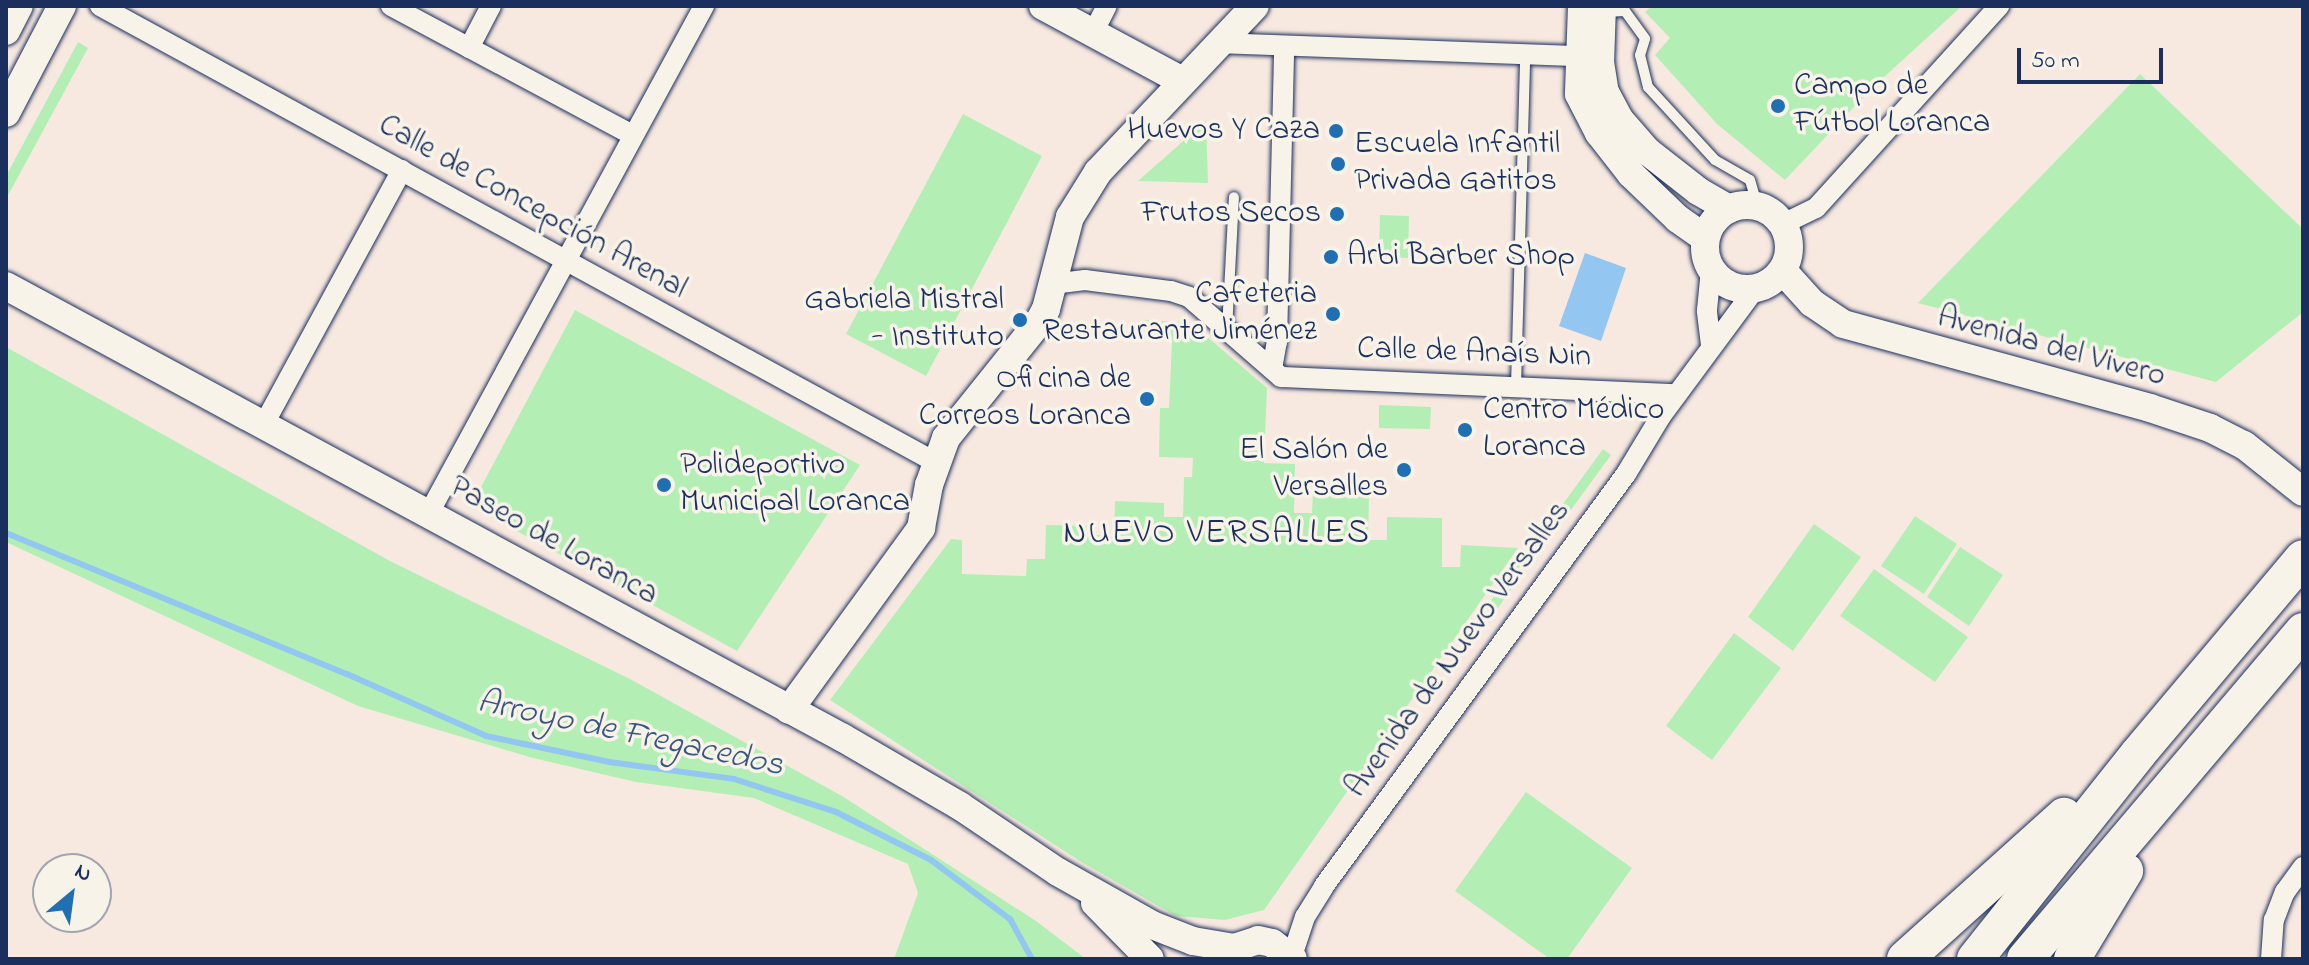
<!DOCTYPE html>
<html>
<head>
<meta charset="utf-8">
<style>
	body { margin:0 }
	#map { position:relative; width:2309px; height:965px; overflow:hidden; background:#f8e9e0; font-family:"Indie Flower",sans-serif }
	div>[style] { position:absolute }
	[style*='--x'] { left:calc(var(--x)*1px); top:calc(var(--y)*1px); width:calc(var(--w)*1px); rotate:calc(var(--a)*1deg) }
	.green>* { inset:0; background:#b3efb4 }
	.water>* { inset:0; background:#93c6f0 }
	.stream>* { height:6px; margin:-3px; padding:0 3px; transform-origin:3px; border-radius:3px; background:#93c6f0 }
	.roads { filter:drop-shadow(0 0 2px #1b2f5e) drop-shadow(0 0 2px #1b2f5e) }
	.lane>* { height:10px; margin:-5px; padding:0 5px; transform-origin:5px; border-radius:5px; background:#f7f3e8 }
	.street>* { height:20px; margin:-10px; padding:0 10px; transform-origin:10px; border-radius:10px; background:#f7f3e8 }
	.secondary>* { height:28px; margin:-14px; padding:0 14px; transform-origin:14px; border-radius:14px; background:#f7f3e8 }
	.secondary>.ring { margin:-14px; padding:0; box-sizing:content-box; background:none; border:28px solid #f7f3e8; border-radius:50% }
	.highway>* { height:36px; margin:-18px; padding:0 18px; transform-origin:18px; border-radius:18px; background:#f7f3e8 }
	.dots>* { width:22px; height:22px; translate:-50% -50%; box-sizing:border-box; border:4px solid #f7f3e8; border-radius:50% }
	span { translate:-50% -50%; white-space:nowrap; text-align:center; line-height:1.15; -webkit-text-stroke:7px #f7f3e8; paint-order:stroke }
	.poi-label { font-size:32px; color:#1b2f5e }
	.left { translate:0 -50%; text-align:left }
	.right { translate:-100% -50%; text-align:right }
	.street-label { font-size:32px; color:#1b2f5e }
	.neighbourhood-label { font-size:34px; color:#1b2f5e; letter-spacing:2px }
	.water-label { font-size:34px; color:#395582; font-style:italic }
	.frame { position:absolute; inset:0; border:8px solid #1b2f5e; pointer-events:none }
	.north { position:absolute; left:32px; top:853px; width:80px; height:80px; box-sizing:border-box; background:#f7f3e8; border:2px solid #9fa5b1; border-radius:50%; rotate:29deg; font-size:22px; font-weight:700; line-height:32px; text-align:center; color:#1b2f5e }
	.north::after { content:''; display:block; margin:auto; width:28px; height:36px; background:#1f6fb2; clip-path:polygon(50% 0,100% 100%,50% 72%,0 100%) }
	.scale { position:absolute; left:2017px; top:48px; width:146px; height:36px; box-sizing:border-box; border:4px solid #1b2f5e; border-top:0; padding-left:10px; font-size:24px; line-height:28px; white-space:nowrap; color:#1b2f5e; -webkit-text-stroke:6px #f7f3e8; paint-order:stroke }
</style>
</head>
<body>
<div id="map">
	<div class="green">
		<i style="clip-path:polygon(1652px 6px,1962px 6px,1872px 88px,1785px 180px,1717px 124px,1655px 55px,1670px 38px,1645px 12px)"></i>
		<i style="clip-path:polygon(78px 42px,88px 48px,6px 199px,6px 176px)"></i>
		<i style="clip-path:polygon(2140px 74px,2303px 229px,2303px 312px,2216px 382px,1918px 303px)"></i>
		<i style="clip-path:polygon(963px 114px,1042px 156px,926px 376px,846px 334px)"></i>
		<i style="clip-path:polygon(1206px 121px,1208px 183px,1138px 181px)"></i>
		<i style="clip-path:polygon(1380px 215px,1409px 216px,1408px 258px,1379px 257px)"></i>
		<i style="clip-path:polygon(575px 310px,860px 465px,737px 651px,471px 506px)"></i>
		<i style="clip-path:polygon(1145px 320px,1191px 323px,1267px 388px,1264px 463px,1295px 464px,1294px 513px,1312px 513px,1313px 490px,1369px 491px,1368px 540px,1387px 540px,1387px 517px,1436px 518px,1442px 518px,1442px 567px,1460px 567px,1461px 545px,1518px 548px,1264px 910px,1225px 920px,1176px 916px,1083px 863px,830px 700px,951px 539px,962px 540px,962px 574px,1026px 576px,1027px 559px,1045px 559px,1046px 525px,1095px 526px,1095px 535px,1114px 536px,1115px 501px,1164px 503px,1164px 517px,1183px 517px,1184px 477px,1192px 477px,1193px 458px,1159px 457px,1160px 408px,1169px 408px,1172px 342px,1145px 339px)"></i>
		<i style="clip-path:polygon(6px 347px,390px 561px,630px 679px,842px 796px,1036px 921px,1086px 959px,894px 959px,918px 893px,908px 864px,754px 798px,636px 782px,533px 758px,358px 706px,6px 542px)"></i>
		<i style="clip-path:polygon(1379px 405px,1431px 407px,1430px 429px,1379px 428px)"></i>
		<i style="clip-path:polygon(1603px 449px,1611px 455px,1557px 529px,1549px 523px)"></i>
		<i style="clip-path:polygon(1915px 516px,1957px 544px,1924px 594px,1881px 566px)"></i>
		<i style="clip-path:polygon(1814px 524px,1861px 557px,1793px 651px,1748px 617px)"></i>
		<i style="clip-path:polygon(1544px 528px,1552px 534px,1497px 609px,1489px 603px)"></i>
		<i style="clip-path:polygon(1960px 547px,2003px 575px,1969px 626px,1927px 597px)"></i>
		<i style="clip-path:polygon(1874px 569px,1968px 637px,1935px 682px,1840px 616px)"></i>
		<i style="clip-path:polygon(1734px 633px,1781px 668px,1712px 760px,1666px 726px)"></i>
		<i style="clip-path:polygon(1526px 792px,1632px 868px,1567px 959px,1550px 959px,1455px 891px)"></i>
	</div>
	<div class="water">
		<i style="clip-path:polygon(1585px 253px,1626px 268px,1601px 341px,1559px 326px)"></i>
	</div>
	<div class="stream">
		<i style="--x:6;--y:533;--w:369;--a:22.5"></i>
		<i style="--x:347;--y:674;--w:152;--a:24"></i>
		<i style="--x:486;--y:736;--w:126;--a:11.9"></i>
		<i style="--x:609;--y:762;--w:126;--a:7.7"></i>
		<i style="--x:734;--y:779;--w:107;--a:17.9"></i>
		<i style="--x:836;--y:812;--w:106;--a:26.8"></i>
		<i style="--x:931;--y:860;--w:99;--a:36.8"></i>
		<i style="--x:1010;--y:919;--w:46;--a:61.2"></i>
	</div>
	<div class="roads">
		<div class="lane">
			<i style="--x:1604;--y:12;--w:21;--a:-3"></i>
			<i style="--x:1625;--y:11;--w:34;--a:54"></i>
			<i style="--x:1645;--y:39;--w:17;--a:107"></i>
			<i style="--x:1640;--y:55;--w:33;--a:76"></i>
			<i style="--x:1648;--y:87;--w:99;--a:47.5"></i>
			<i style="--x:1715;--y:160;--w:40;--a:29.7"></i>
			<i style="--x:1750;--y:180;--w:26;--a:74"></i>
			<i style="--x:1227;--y:330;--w:133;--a:-87"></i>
			<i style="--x:1516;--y:386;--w:332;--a:-88.4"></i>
		</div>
		<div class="street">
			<i style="--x:100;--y:6;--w:951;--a:28.64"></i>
			<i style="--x:391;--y:6;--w:274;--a:28.1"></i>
			<i style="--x:1093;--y:33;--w:30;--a:-63"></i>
			<i style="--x:1220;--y:43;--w:358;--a:2.1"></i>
			<i style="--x:469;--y:48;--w:47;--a:-62.4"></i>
			<i style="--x:1783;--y:224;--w:37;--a:-26"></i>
			<i style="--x:1816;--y:208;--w:273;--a:-47.8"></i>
			<i style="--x:1052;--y:284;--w:33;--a:-7"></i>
			<i style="--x:1085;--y:280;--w:87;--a:7.3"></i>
			<i style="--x:1171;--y:291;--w:19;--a:18"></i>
			<i style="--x:1189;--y:297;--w:122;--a:41"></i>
			<i style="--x:1281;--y:377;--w:396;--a:2.5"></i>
			<i style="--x:1711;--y:345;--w:35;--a:-97"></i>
			<i style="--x:1707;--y:310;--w:40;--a:-84.3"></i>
			<i style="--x:1272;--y:369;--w:27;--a:-80"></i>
			<i style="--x:1277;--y:342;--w:295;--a:-88.6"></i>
			<i style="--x:264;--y:424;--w:289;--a:-61.5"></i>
			<i style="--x:429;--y:513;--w:577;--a:-61.52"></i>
			<i style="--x:1292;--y:956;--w:41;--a:-71.6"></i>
			<i style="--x:1305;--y:917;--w:36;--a:-58"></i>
			<i style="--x:1324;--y:886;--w:511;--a:-53.76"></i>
			<i style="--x:1626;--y:474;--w:68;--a:-58.9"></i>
			<i style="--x:1661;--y:416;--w:158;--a:-53.5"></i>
			<i style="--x:2271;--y:959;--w:39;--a:-86"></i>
			<i style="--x:2274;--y:920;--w:30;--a:-69"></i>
			<i style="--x:2285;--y:892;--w:31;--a:-54"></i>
		</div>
		<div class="secondary">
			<i style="--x:1043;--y:6;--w:158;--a:28.3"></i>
			<i style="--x:1582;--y:6;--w:88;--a:92"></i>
			<i style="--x:1579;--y:94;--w:44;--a:62.9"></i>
			<i style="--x:1599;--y:133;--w:52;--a:52"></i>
			<i style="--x:1631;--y:174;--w:65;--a:43.8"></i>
			<i style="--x:1678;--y:219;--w:33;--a:35"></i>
			<i style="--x:1602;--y:6;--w:56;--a:92"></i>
			<i style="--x:1600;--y:62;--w:30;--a:81"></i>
			<i style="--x:1605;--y:92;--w:32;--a:62"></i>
			<i style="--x:1620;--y:120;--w:41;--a:48.9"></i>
			<i style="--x:1647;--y:151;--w:65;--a:38.1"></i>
			<i style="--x:1698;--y:191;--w:36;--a:30"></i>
			<i style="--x:6;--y:31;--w:28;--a:-63"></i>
			<i style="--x:6;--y:113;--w:121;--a:-62.4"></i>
			<i class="ring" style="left:1705px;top:205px;width:56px;height:56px"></i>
			<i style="--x:1783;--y:271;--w:43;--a:47.8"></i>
			<i style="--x:1812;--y:303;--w:37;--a:34"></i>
			<i style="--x:1843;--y:324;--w:318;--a:15.3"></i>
			<i style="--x:2150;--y:408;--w:63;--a:18.4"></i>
			<i style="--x:2210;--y:428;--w:38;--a:27"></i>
			<i style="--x:2244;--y:445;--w:75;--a:38.5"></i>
			<i style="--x:6;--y:286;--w:951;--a:28.37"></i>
			<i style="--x:843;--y:738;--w:135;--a:30.2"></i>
			<i style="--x:960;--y:806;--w:118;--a:34"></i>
			<i style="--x:1058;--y:872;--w:108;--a:29.4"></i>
			<i style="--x:1152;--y:925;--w:44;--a:21.3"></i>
			<i style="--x:1193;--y:941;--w:42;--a:9.7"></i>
			<i style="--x:789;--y:710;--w:225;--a:-54"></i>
			<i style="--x:921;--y:528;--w:44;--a:-79.5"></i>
			<i style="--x:929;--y:485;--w:50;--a:-70.1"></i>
			<i style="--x:946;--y:438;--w:149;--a:-51.3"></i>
			<i style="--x:1039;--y:322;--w:15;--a:-62"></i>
			<i style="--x:1046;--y:309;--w:95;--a:-75.4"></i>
			<i style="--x:1070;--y:217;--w:53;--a:-58.1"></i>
			<i style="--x:1098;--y:172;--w:228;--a:-46.6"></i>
			<i style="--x:1095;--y:903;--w:78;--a:45.5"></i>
			<i style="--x:1223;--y:959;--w:16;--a:-45"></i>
			<i style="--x:1234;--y:948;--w:25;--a:-18"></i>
			<i style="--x:1258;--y:940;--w:14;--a:12"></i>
			<i style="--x:1272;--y:943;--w:26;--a:37"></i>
		</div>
		<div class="highway">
			<i style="--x:1905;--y:959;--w:214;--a:-42"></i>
			<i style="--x:1975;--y:959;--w:262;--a:-51.5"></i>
			<i style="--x:2138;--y:754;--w:256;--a:-49.9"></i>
			<i style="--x:2025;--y:959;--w:430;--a:-49.7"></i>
			<i style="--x:2072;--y:959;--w:103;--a:-58.9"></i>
		</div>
	</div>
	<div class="dots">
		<i style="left:1778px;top:106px;background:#1f6fb2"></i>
		<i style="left:1336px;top:131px;background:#1f6fb2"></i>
		<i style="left:1338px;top:164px;background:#1f6fb2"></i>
		<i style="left:1337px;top:214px;background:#1f6fb2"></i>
		<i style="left:1331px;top:257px;background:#1f6fb2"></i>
		<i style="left:1333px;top:314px;background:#1f6fb2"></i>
		<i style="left:1020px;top:320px;background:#1f6fb2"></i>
		<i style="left:1147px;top:399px;background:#1f6fb2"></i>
		<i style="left:1465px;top:430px;background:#1f6fb2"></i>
		<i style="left:1404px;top:470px;background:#1f6fb2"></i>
		<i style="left:664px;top:485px;background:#1f6fb2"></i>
	</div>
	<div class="poi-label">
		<span class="left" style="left:1794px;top:106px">Campo de<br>Fútbol Loranca</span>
		<span class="right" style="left:1320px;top:131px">Huevos Y Caza</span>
		<span class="left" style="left:1354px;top:164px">Escuela Infantil<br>Privada Gatitos</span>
		<span class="right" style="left:1321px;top:214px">Frutos Secos</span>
		<span class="left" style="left:1347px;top:257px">Arbi Barber Shop</span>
		<span class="right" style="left:1317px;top:314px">Cafeteria<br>Restaurante Jiménez</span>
		<span class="right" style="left:1004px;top:320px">Gabriela Mistral<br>- Instituto</span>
		<span class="right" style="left:1131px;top:399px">Oficina de<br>Correos Loranca</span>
		<span class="left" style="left:1483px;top:430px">Centro Médico<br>Loranca</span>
		<span class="right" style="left:1388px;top:470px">El Salón de<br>Versalles</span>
		<span class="left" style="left:680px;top:485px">Polideportivo<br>Municipal Loranca</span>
	</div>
	<div class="street-label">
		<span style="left:532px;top:208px;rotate:29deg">Calle de Concepción Arenal</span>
		<span style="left:2051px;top:348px;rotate:15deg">Avenida del Vivero</span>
		<span style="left:1474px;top:354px;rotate:2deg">Calle de Anaís Nin</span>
		<span style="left:553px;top:542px;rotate:29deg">Paseo de Loranca</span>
		<span style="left:1459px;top:650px;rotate:-54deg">Avenida de Nuevo Versalles</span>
	</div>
	<div class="neighbourhood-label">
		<span style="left:1217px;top:535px">NUEVO VERSALLES</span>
	</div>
	<div class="water-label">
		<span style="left:630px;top:735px;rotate:12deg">Arroyo de Fregacedos</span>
	</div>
	<div class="frame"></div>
	<div class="north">N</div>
	<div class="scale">50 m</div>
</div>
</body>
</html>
